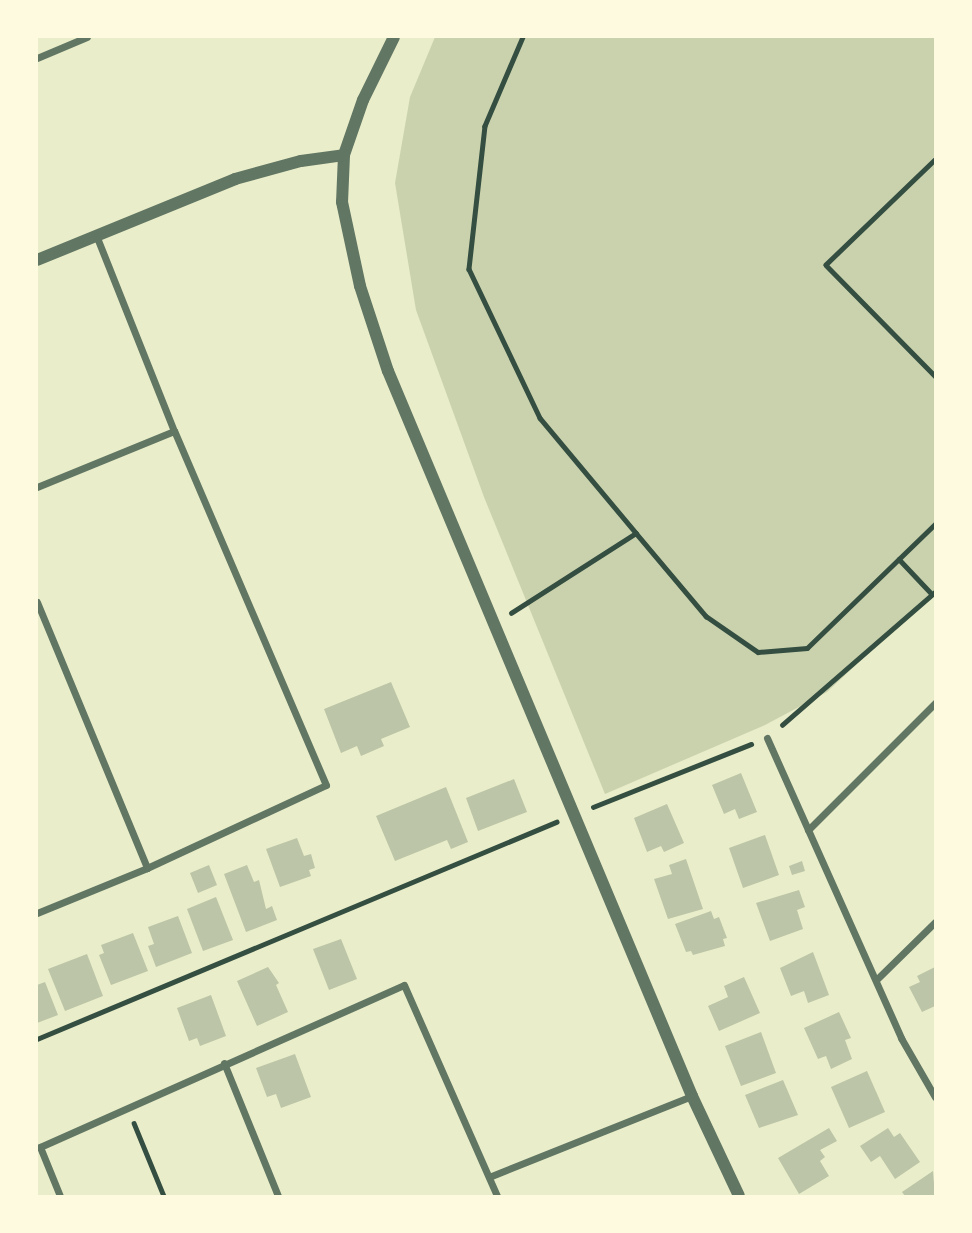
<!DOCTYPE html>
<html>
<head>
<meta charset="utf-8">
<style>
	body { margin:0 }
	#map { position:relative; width:972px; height:1233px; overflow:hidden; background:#e9edc9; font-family:"Golos Text",sans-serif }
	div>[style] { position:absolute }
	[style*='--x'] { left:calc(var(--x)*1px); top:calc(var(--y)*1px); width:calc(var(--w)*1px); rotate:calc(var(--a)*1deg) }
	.green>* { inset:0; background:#cad2ad }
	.building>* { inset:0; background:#bcc5a7 }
	.path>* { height:4.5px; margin:-2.25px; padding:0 2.25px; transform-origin:2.25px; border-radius:2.25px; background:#344e41 }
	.minor>* { height:7px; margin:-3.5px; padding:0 3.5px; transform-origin:3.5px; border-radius:3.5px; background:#617663 }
	.tertiary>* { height:12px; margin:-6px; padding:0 6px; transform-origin:6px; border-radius:6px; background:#617663 }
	span { translate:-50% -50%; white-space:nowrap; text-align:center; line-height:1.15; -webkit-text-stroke:6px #fefae0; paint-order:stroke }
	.frame { position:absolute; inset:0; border:38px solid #fefae0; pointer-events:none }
</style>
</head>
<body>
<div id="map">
	<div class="green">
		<i style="clip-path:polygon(435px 37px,935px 37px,935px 591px,827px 692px,765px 725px,605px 794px,484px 497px,416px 310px,395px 183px,410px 97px)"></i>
	</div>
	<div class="building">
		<i style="clip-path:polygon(391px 682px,410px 727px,381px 739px,384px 746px,361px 756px,357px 746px,341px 753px,324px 709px)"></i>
		<i style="clip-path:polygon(741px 773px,757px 812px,739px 819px,735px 809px,724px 814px,712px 785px)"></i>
		<i style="clip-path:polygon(514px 779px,527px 812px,478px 831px,466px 798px)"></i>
		<i style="clip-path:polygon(446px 787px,468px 842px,451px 849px,447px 840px,395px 861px,376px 816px)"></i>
		<i style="clip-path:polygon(667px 804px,684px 843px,664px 852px,661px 846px,647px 852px,634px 818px)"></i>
		<i style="clip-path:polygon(765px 835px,779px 875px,743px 888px,729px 848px)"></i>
		<i style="clip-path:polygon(297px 838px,304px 856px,311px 854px,315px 868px,309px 870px,311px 876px,280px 887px,266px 849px)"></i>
		<i style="clip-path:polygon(686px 859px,703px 909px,668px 919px,654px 879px,672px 874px,669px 865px)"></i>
		<i style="clip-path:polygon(802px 861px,805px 871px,792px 875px,789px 866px)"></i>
		<i style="clip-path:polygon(209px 865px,217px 885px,198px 893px,190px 873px)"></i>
		<i style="clip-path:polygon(247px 865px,254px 882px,259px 880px,266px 909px,272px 906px,277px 920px,246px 932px,224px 874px)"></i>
		<i style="clip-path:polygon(799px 890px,805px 907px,797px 910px,803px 929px,770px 941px,756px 903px)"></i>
		<i style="clip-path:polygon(216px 897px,233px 940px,203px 951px,187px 909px)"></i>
		<i style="clip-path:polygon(711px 911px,714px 919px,719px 917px,727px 938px,723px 939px,725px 946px,693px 955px,691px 951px,686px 952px,675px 924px)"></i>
		<i style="clip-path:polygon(178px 916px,192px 953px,156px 967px,148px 946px,154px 944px,148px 927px)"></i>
		<i style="clip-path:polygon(133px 933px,148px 971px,111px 985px,99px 955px,104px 953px,101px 945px)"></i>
		<i style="clip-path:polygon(341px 939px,357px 979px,329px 990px,313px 949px)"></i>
		<i style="clip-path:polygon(813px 952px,829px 995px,808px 1003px,804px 991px,791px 996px,780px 968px)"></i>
		<i style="clip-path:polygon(87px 954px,103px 996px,65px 1011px,48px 969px)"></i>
		<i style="clip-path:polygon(268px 967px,279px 983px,276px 985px,288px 1012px,257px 1026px,237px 981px)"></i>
		<i style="clip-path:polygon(935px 967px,935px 1006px,922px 1012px,909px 987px,920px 982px,917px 976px)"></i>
		<i style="clip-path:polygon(744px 977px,760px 1013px,719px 1031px,708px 1006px,728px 997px,724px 986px)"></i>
		<i style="clip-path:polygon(45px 982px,58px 1015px,37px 1023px,37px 985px)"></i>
		<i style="clip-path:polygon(211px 995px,226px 1036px,200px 1046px,197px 1038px,189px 1041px,177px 1008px)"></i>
		<i style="clip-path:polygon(839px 1012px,851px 1038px,845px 1040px,852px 1059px,831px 1069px,826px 1056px,818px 1059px,804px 1028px)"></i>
		<i style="clip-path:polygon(761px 1032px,776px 1073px,741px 1086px,725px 1046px)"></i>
		<i style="clip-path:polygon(295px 1054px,311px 1097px,281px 1108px,276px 1094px,267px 1097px,256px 1068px)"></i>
		<i style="clip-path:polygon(867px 1071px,885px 1112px,849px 1128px,831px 1087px)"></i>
		<i style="clip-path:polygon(783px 1080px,798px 1115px,759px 1128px,745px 1095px)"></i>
		<i style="clip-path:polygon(829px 1128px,837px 1141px,820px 1150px,825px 1157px,820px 1161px,829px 1176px,799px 1194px,778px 1158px)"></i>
		<i style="clip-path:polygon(888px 1128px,894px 1137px,900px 1133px,920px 1162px,895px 1179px,880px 1156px,871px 1162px,860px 1146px)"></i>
		<i style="clip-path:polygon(933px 1171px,935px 1196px,905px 1196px,902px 1192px)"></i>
	</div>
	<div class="path">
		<i style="--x:523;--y:37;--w:97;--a:113.1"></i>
		<i style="--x:485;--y:126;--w:144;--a:96.4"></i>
		<i style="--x:469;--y:269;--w:165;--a:64.5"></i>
		<i style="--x:540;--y:418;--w:150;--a:50.1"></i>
		<i style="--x:636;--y:533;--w:109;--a:49.9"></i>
		<i style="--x:706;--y:616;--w:63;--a:34.7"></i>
		<i style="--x:758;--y:652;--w:49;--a:-4.7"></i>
		<i style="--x:807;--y:648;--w:178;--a:-44.1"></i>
		<i style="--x:935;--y:160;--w:151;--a:136.1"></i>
		<i style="--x:826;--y:265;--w:156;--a:45.5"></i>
		<i style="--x:899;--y:559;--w:48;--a:46.7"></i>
		<i style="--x:511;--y:613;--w:148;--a:-32.6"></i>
		<i style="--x:782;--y:725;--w:203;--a:-41"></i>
		<i style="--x:593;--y:807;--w:170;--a:-21.7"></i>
		<i style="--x:37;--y:1039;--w:563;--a:-22.69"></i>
		<i style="--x:134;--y:1123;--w:79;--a:67.7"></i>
	</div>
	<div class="minor">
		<i style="--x:37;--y:58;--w:54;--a:-22.8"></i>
		<i style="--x:37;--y:487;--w:148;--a:-22.2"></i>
		<i style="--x:37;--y:602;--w:288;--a:67.5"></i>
		<i style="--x:767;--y:738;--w:329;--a:65.9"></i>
		<i style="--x:901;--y:1038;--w:68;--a:60"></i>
		<i style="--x:808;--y:830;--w:180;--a:-45"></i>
		<i style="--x:37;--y:913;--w:119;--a:-22.2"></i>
		<i style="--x:147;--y:868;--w:197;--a:-24.9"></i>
		<i style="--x:326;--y:785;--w:385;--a:-113.2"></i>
		<i style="--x:174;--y:431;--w:211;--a:-111.7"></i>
		<i style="--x:877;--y:979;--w:81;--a:-44.5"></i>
		<i style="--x:224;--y:1063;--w:144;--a:67.9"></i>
		<i style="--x:489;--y:1177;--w:219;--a:-21.8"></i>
		<i style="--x:60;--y:1196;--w:53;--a:-112.2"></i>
		<i style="--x:40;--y:1147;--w:398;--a:-24"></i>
		<i style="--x:404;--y:985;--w:231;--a:66.2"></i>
	</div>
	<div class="tertiary">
		<i style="--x:394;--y:37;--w:70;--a:116.2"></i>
		<i style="--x:363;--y:100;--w:58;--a:109.1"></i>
		<i style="--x:344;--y:155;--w:47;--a:92.4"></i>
		<i style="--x:342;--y:202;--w:86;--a:77.9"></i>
		<i style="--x:360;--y:286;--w:89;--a:71.8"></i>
		<i style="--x:388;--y:371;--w:786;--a:67.25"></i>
		<i style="--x:692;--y:1096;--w:110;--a:64.8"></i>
		<i style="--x:37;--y:260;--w:214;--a:-22.2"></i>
		<i style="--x:235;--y:179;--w:68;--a:-15.3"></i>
		<i style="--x:301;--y:161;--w:43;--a:-7.9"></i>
	</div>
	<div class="frame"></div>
</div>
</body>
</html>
